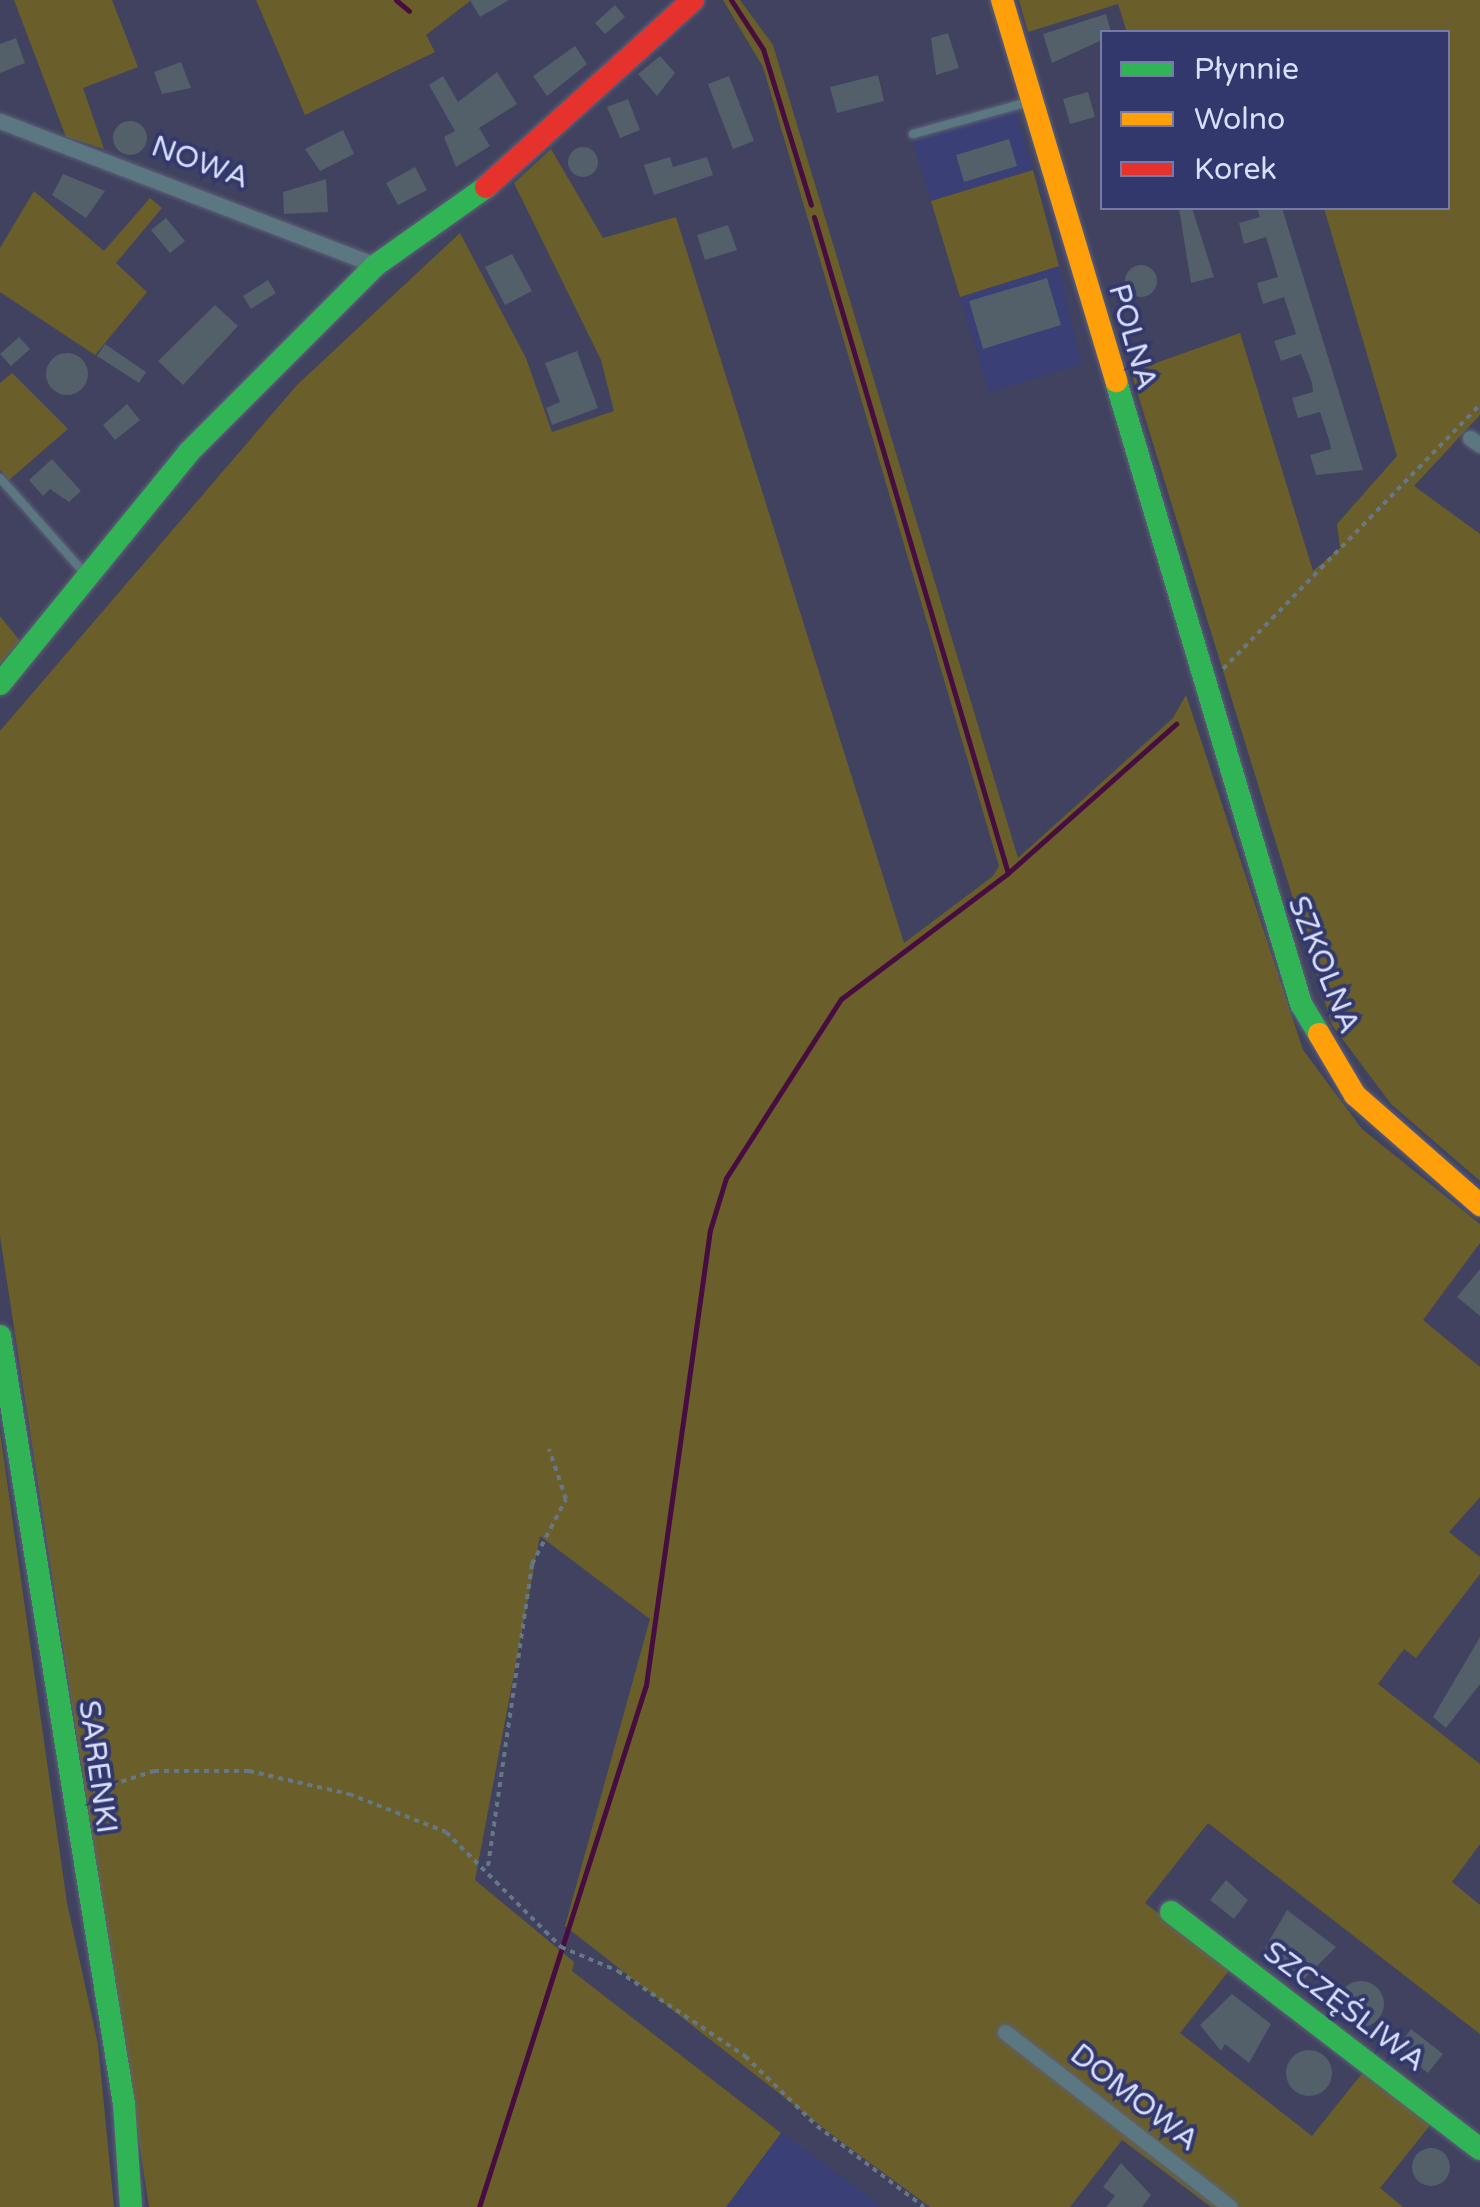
<!DOCTYPE html>
<html>
<head>
<meta charset="utf-8">
<style>
	body { margin:0 }
	#map { position:relative; width:1480px; height:2207px; overflow:hidden; background:#40425f; font-family:"Varela Round",sans-serif }
	div>[style] { position:absolute }
	[style*='--x'] { left:calc(var(--x)*1px); top:calc(var(--y)*1px); width:calc(var(--w)*1px); rotate:calc(var(--a)*1deg) }
	.built>* { inset:0; background:#3a3f76 }
	.green>* { inset:0; background:#6a5f2a }
	.stream>* { height:5px; margin:-2.5px; padding:0 2.5px; transform-origin:2.5px; border-radius:2.5px; background:#470d40 }
	.building>* { inset:0; background:#535f69 }
	.round { border-radius:50% }
	.path>* { height:4px; margin-top:-2px; transform-origin:0; background:repeating-linear-gradient(90deg,#667885 0 5px,transparent 0 10px) }
	.roads { filter:drop-shadow(0 0 2px #5e6179) drop-shadow(0 0 2px #5e6179) }
	.lane>* { height:8px; margin:-4px; padding:0 4px; transform-origin:4px; border-radius:4px; background:#5b7781 }
	.street>* { height:15px; margin:-7.5px; padding:0 7.5px; transform-origin:7.5px; border-radius:7.5px; background:#5b7781 }
	.fast>* { height:22px; margin:-11px; padding:0 11px; transform-origin:11px; border-radius:11px; background:#30b455 }
	.slow>* { height:22px; margin:-11px; padding:0 11px; transform-origin:11px; border-radius:11px; background:#ff9f0a }
	.jam>* { height:22px; margin:-11px; padding:0 11px; transform-origin:11px; border-radius:11px; background:#e5322d }
	span { translate:-50% -50%; white-space:nowrap; text-align:center; line-height:1.15; -webkit-text-stroke:8px #33386c; paint-order:stroke }
	.street-label { font-size:30px; color:#d8defe }
	.legend { position:absolute; left:1100px; top:30px; width:350px; height:180px; box-sizing:border-box; background:#33386c; border:2px solid #757aa6; margin:0; padding:12px 18px; list-style:none; font-size:30px; color:#d8defe }
	.legend li { display:flex; align-items:center; gap:20px; height:50px }
	.legend b { width:50px; border:2px solid #757aa6 }
</style>
</head>
<body>
<div id="map">
	<div class="built">
		<i style="clip-path:polygon(1015px 110px,1033px 170px,931px 201px,913px 141px)"></i>
		<i style="clip-path:polygon(1059px 266px,1081px 364px,989px 392px,960px 297px)"></i>
		<i style="clip-path:polygon(781px 2133px,883px 2207px,726px 2207px)"></i>
	</div>
	<div class="green">
		<i style="clip-path:polygon(14px 0,112px 0,138px 67px,83px 88px,104px 149px,66px 137px)"></i>
		<i style="clip-path:polygon(256px 0,470px 0,470px 1px,426px 35px,435px 52px,305px 115px)"></i>
		<i style="clip-path:polygon(723px 0,740px 0,773px 45px,1018px 858px,1173px 718px,1186px 695px,1303px 1050px,1362px 1129px,1480px 1224px,1480px 1243px,1423px 1320px,1480px 1367px,1480px 1497px,1449px 1532px,1480px 1557px,1480px 1574px,1416px 1658px,1404px 1649px,1378px 1684px,1480px 1764px,1480px 1844px,1452px 1882px,1480px 1905px,1480px 2034px,1208px 1823px,1145px 1903px,1231px 1968px,1180px 2033px,1312px 2136px,1364px 2071px,1431px 2124px,1380px 2188px,1403px 2207px,1211px 2207px,1122px 2140px,1070px 2207px,930px 2207px,835px 2137px,565px 1926px,650px 1619px,540px 1536px,475px 1880px,574px 1962px,572px 1971px,781px 2133px,726px 2207px,149px 2207px,0 1236px,0 731px,297px 385px,460px 233px,526px 358px,552px 432px,614px 411px,601px 360px,514px 183px,551px 149px,603px 238px,676px 217px,904px 943px,993px 876px,999px 866px,763px 67px)"></i>
		<i style="clip-path:polygon(1019px 0,1480px 0,1480px 415px,1414px 486px,1480px 534px,1480px 1181px,1391px 1104px,1332px 1025px,1131px 372px,1240px 333px,1313px 571px,1340px 548px,1337px 524px,1397px 456px,1324px 208px,1448px 208px,1448px 32px,1127px 32px,1118px 4px,1028px 32px)"></i>
		<i style="clip-path:polygon(1033px 170px,1059px 266px,960px 297px,931px 201px)"></i>
		<i style="clip-path:polygon(34px 191px,104px 251px,150px 198px,162px 208px,116px 263px,147px 292px,95px 355px,0 292px,0 248px)"></i>
		<i style="clip-path:polygon(12px 373px,68px 429px,9px 480px,0 470px,0 383px)"></i>
		<i style="clip-path:polygon(0 616px,20px 641px,0 664px)"></i>
		<i style="clip-path:polygon(0 1432px,67px 1903px,98px 2044px,114px 2207px,0 2207px)"></i>
	</div>
	<div class="stream">
		<i style="--x:396;--y:0;--w:17;--a:40"></i>
		<i style="--x:731;--y:0;--w:59;--a:56.9"></i>
		<i style="--x:763;--y:49;--w:163;--a:72.9"></i>
		<i style="--x:814;--y:217;--w:684;--a:73.53"></i>
		<i style="--x:479;--y:2207;--w:548;--a:-72.26"></i>
		<i style="--x:646;--y:1685;--w:459;--a:-82"></i>
		<i style="--x:710;--y:1230;--w:54;--a:-72.9"></i>
		<i style="--x:726;--y:1178;--w:213;--a:-57.3"></i>
		<i style="--x:841;--y:999;--w:209;--a:-37"></i>
		<i style="--x:1008;--y:873;--w:225;--a:-41.6"></i>
	</div>
	<div class="building">
		<i style="clip-path:polygon(470px 0,509px 0,480px 17px)"></i>
		<i style="clip-path:polygon(615px 5px,625px 17px,605px 34px,595px 23px)"></i>
		<i style="clip-path:polygon(1106px 14px,1111px 32px,1102px 40px,1052px 63px,1043px 34px)"></i>
		<i style="clip-path:polygon(948px 33px,959px 68px,936px 75px,931px 38px)"></i>
		<i style="clip-path:polygon(16px 38px,25px 63px,0 73px,0 44px)"></i>
		<i style="clip-path:polygon(575px 46px,587px 64px,547px 96px,533px 76px)"></i>
		<i style="clip-path:polygon(660px 56px,675px 73px,657px 96px,638px 74px)"></i>
		<i style="clip-path:polygon(181px 62px,191px 88px,162px 94px,154px 72px)"></i>
		<i style="clip-path:polygon(497px 72px,517px 104px,479px 128px,490px 146px,456px 167px,444px 137px,455px 131px,429px 85px,443px 76px,458px 102px)"></i>
		<i style="clip-path:polygon(878px 75px,884px 101px,837px 113px,830px 87px)"></i>
		<i style="clip-path:polygon(729px 76px,754px 141px,733px 149px,708px 84px)"></i>
		<i style="clip-path:polygon(1088px 92px,1095px 117px,1070px 124px,1063px 99px)"></i>
		<i style="clip-path:polygon(628px 99px,640px 130px,620px 138px,607px 107px)"></i>
		<i class="round" style="left:113px;top:121px;width:34px;height:34px"></i>
		<i style="clip-path:polygon(343px 130px,354px 154px,320px 171px,305px 149px)"></i>
		<i style="clip-path:polygon(1009px 139px,1017px 166px,964px 182px,956px 155px)"></i>
		<i class="round" style="left:568px;top:147px;width:30px;height:30px"></i>
		<i style="clip-path:polygon(670px 157px,673px 167px,707px 157px,713px 175px,654px 195px,644px 165px)"></i>
		<i style="clip-path:polygon(415px 167px,427px 190px,398px 205px,386px 183px)"></i>
		<i style="clip-path:polygon(63px 174px,105px 191px,86px 218px,52px 195px)"></i>
		<i style="clip-path:polygon(326px 179px,328px 212px,284px 214px,283px 192px)"></i>
		<i style="clip-path:polygon(1179px 208px,1192px 208px,1214px 277px,1191px 283px)"></i>
		<i style="clip-path:polygon(1257px 208px,1282px 208px,1363px 470px,1316px 475px,1310px 455px,1331px 449px,1329px 440px,1320px 412px,1298px 418px,1292px 398px,1313px 392px,1312px 383px,1301px 354px,1281px 361px,1274px 341px,1296px 334px,1284px 297px,1263px 304px,1257px 283px,1278px 277px,1266px 237px,1244px 244px,1239px 223px,1260px 217px)"></i>
		<i style="clip-path:polygon(166px 218px,185px 241px,170px 253px,151px 230px)"></i>
		<i style="clip-path:polygon(728px 225px,737px 250px,705px 260px,697px 235px)"></i>
		<i style="clip-path:polygon(512px 254px,532px 291px,505px 305px,485px 267px)"></i>
		<i class="round" style="left:1125px;top:265px;width:32px;height:32px"></i>
		<i style="clip-path:polygon(1047px 278px,1061px 325px,983px 349px,969px 301px)"></i>
		<i style="clip-path:polygon(268px 280px,276px 293px,251px 309px,243px 296px)"></i>
		<i style="clip-path:polygon(215px 305px,238px 326px,183px 385px,158px 361px)"></i>
		<i style="clip-path:polygon(19px 337px,30px 349px,11px 366px,0 354px)"></i>
		<i style="clip-path:polygon(105px 344px,146px 372px,139px 383px,97px 356px)"></i>
		<i style="clip-path:polygon(577px 351px,598px 408px,552px 425px,546px 408px,560px 402px,545px 363px)"></i>
		<i class="round" style="left:46px;top:353px;width:42px;height:42px"></i>
		<i style="clip-path:polygon(127px 404px,140px 420px,115px 440px,103px 425px)"></i>
		<i style="clip-path:polygon(52px 459px,81px 491px,69px 502px,50px 489px,43px 496px,29px 480px)"></i>
		<i style="clip-path:polygon(1480px 1269px,1480px 1316px,1457px 1297px)"></i>
		<i style="clip-path:polygon(1480px 1637px,1480px 1684px,1446px 1728px,1433px 1717px)"></i>
		<i style="clip-path:polygon(1226px 1880px,1248px 1900px,1234px 1919px,1210px 1900px)"></i>
		<i style="clip-path:polygon(1287px 1910px,1336px 1947px,1304px 1979px,1265px 1948px)"></i>
		<i class="round" style="left:1338px;top:1981px;width:46px;height:46px"></i>
		<i style="clip-path:polygon(1232px 1994px,1271px 2024px,1249px 2063px,1225px 2044px,1221px 2051px,1200px 2025px)"></i>
		<i style="clip-path:polygon(1411px 2029px,1443px 2054px,1428px 2073px,1396px 2049px)"></i>
		<i class="round" style="left:1286px;top:2050px;width:46px;height:46px"></i>
		<i class="round" style="left:1412px;top:2148px;width:38px;height:38px"></i>
		<i style="clip-path:polygon(1121px 2163px,1151px 2195px,1142px 2207px,1106px 2207px,1115px 2196px,1103px 2187px)"></i>
	</div>
	<div class="path">
		<i style="--x:1223;--y:669;--w:368;--a:-45.8"></i>
		<i style="--x:93;--y:1791;--w:64;--a:-18.2"></i>
		<i style="--x:154;--y:1771;--w:95;--a:0"></i>
		<i style="--x:249;--y:1771;--w:103;--a:13"></i>
		<i style="--x:349;--y:1794;--w:104;--a:21.4"></i>
		<i style="--x:446;--y:1832;--w:163;--a:45"></i>
		<i style="--x:561;--y:1947;--w:62;--a:22.8"></i>
		<i style="--x:618;--y:1971;--w:153;--a:33.8"></i>
		<i style="--x:745;--y:2056;--w:100;--a:44.2"></i>
		<i style="--x:817;--y:2126;--w:134;--a:37.1"></i>
		<i style="--x:488;--y:1866;--w:305;--a:-81.7"></i>
		<i style="--x:532;--y:1564;--w:73;--a:-62.4"></i>
		<i style="--x:566;--y:1499;--w:53;--a:-108.8"></i>
	</div>
	<div class="roads">
		<div class="lane">
			<i style="--x:913;--y:134;--w:119;--a:-15.5"></i>
			<i style="--x:0;--y:478;--w:130;--a:48.4"></i>
		</div>
		<div class="street">
			<i style="--x:0;--y:121;--w:403;--a:21"></i>
			<i style="--x:1470;--y:438;--w:12;--a:35"></i>
			<i style="--x:1005;--y:2032;--w:285;--a:37.9"></i>
		</div>
		<div class="fast">
			<i style="--x:1116;--y:381;--w:650;--a:73.46"></i>
			<i style="--x:1301;--y:1004;--w:35;--a:59"></i>
			<i style="--x:0;--y:684;--w:299;--a:-50.8"></i>
			<i style="--x:189;--y:452;--w:264;--a:-45"></i>
			<i style="--x:376;--y:265;--w:135;--a:-35.3"></i>
			<i style="--x:0;--y:1336;--w:778;--a:80.83"></i>
			<i style="--x:124;--y:2104;--w:103;--a:86.1"></i>
			<i style="--x:1171;--y:1912;--w:389;--a:37.5"></i>
		</div>
		<div class="slow">
			<i style="--x:1002;--y:0;--w:398;--a:73.3"></i>
			<i style="--x:1319;--y:1034;--w:71;--a:59.5"></i>
			<i style="--x:1355;--y:1095;--w:167;--a:41.3"></i>
		</div>
		<div class="jam">
			<i style="--x:486;--y:187;--w:279;--a:-42.1"></i>
		</div>
	</div>
	<div class="street-label">
		<span style="left:200px;top:163px;rotate:20deg">NOWA</span>
		<span style="left:1132px;top:337px;rotate:74deg">POLNA</span>
		<span style="left:1323px;top:965px;rotate:68deg">SZKOLNA</span>
		<span style="left:97px;top:1767px;rotate:82deg">SARENKI</span>
		<span style="left:1344px;top:2007px;rotate:37deg">SZCZĘŚLIWA</span>
		<span style="left:1134px;top:2098px;rotate:38deg">DOMOWA</span>
	</div>
	<ul class="legend">
	<li><b style="height:12px;background:#30b455"></b>Płynnie</li>
	<li><b style="height:12px;background:#ff9f0a"></b>Wolno</li>
	<li><b style="height:12px;background:#e5322d"></b>Korek</li>
	</ul>
</div>
</body>
</html>
